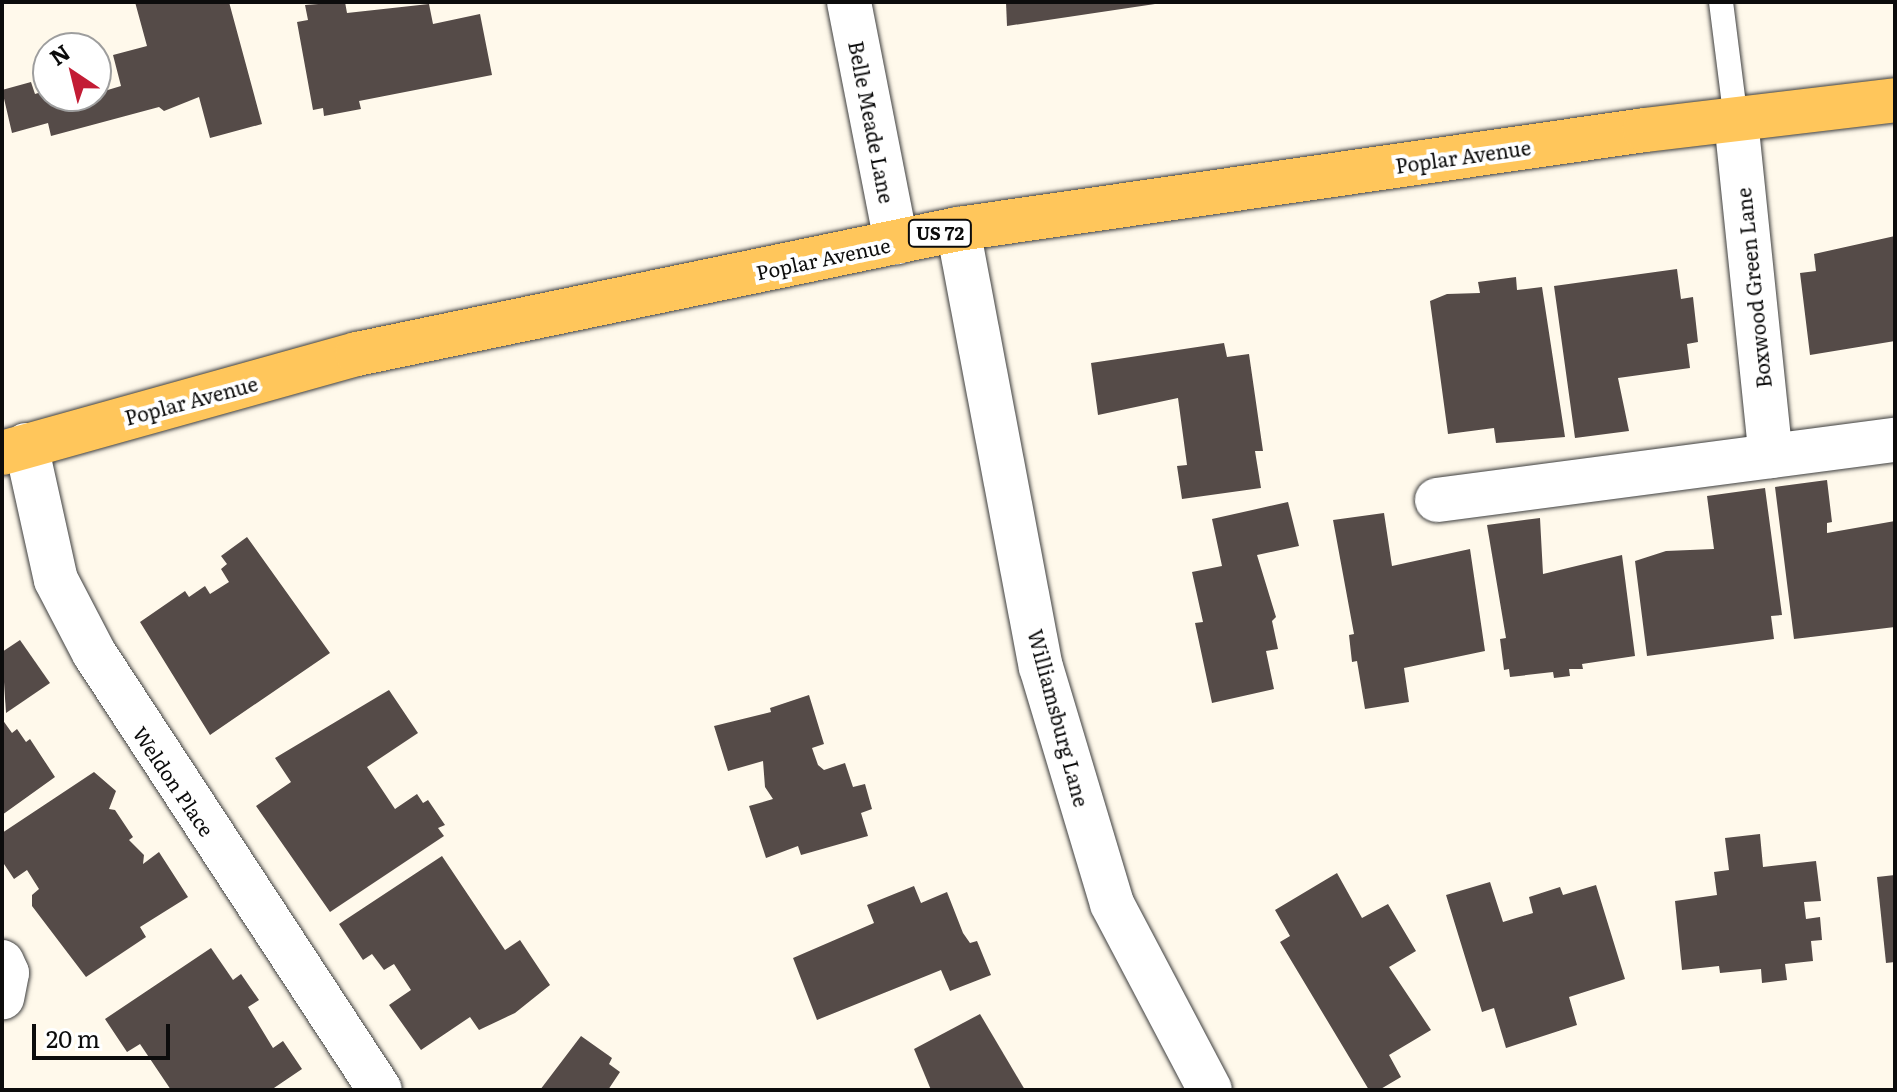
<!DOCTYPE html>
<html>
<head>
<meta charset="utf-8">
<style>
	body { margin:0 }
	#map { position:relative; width:1897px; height:1092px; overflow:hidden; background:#fff9eb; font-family:Literata,serif }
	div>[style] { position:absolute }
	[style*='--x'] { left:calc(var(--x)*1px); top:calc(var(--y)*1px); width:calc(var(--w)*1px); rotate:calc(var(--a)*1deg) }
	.building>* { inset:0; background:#554b48 }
	.roads { filter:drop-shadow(0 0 2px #3f3f3f) drop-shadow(0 0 2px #3f3f3f) }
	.service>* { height:24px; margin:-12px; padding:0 12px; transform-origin:12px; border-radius:12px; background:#fff }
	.minor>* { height:44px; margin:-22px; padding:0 22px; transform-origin:22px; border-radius:22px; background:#fff }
	.primary>* { height:44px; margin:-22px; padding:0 22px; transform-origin:22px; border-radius:22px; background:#ffc65b }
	span { translate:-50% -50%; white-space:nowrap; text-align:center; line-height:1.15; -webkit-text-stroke:8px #fff; paint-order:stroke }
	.shield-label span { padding:2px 6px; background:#fff; border:2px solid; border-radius:6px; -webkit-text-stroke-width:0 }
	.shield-label { font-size:18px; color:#0c0c0c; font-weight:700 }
	.street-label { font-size:20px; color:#0c0c0c }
	.frame { position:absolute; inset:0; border:4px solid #0c0c0c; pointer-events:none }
	.north { position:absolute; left:32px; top:32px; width:80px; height:80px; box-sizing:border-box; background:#fff; border:2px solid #9e9e9e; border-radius:50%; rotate:325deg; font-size:22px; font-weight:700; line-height:32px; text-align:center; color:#0c0c0c }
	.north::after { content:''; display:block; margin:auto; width:28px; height:36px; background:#c31c35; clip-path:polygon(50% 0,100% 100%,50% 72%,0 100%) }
	.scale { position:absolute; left:32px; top:1024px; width:138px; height:36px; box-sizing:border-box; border:4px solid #0c0c0c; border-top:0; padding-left:10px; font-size:24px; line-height:28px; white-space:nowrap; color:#0c0c0c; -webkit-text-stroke:6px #fff; paint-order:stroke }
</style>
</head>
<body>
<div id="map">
	<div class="building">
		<i style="clip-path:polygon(135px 2px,229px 2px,262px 124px,210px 138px,199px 97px,164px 111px,159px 107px,51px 136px,48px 123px,12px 133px,2px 90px,31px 82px,35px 94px,48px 90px,48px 96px,96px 96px,97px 77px,101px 92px,121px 86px,113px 55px,147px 46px)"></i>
		<i style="clip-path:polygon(345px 2px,347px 13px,429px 4px,433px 24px,480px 14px,492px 75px,359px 101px,361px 109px,324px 116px,323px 108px,313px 110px,297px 22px,308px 20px,305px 5px)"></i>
		<i style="clip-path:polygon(1006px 2px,1155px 2px,1155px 4px,1007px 26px)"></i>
		<i style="clip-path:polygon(1895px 236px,1895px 341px,1810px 355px,1800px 273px,1816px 271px,1814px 254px)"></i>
		<i style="clip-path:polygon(1677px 269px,1681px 299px,1693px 297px,1698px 342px,1687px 344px,1690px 368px,1618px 378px,1629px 431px,1575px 438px,1554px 286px)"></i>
		<i style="clip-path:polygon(1516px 277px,1517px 290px,1542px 287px,1565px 437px,1496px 443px,1494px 428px,1448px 434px,1430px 301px,1447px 294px,1480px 293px,1478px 282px)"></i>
		<i style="clip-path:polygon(1224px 343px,1227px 357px,1249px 354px,1263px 451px,1255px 451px,1261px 488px,1182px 499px,1177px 466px,1187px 465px,1178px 398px,1098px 415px,1091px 363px)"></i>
		<i style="clip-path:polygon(1827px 480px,1832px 522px,1827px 523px,1827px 533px,1895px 521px,1895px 627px,1794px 639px,1775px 487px)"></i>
		<i style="clip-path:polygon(1765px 488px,1782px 615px,1771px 616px,1774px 639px,1647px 656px,1635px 561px,1666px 551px,1714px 549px,1707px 496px)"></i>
		<i style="clip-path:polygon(1288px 502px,1299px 546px,1257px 555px,1276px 617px,1272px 621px,1278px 649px,1266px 651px,1274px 689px,1212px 703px,1195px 623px,1203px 622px,1192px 572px,1222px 566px,1212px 519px)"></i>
		<i style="clip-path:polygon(1384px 513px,1392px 566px,1470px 549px,1485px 651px,1404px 668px,1409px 702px,1365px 709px,1357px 661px,1352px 662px,1349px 635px,1354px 634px,1333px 520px)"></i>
		<i style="clip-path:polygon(1540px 518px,1543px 574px,1622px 555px,1635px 656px,1582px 664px,1583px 669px,1569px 669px,1570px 676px,1554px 678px,1553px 672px,1510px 677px,1509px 669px,1504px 670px,1500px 639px,1506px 638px,1487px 525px)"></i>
		<i style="clip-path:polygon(247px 537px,330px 653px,210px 735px,140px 622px,185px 591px,189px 597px,205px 586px,210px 594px,229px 582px,221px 569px,227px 564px,221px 556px)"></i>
		<i style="clip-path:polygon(20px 640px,50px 683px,6px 713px,2px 652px)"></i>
		<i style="clip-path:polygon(389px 690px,418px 733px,367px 767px,395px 809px,417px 794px,423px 803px,428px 800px,445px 825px,438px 828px,444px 836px,330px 912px,256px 806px,291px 782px,275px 758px)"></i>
		<i style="clip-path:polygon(809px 695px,824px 744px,812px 748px,818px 765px,824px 770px,845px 763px,853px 787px,865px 784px,872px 809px,861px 813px,868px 836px,801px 855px,798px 846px,766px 858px,749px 806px,773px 799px,765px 787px,763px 761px,728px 771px,714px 726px,771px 712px,770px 708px)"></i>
		<i style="clip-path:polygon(2px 719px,12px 733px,17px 729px,26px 742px,30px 739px,55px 777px,2px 815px)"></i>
		<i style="clip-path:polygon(94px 772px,116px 791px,109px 809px,115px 810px,133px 837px,129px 840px,144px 855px,143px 864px,159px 852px,188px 897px,140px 927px,146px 937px,86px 977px,32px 906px,32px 895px,39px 889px,27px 870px,14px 879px,2px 861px,2px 833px)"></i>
		<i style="clip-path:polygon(1760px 834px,1763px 867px,1816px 861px,1821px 901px,1804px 902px,1806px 919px,1820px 917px,1822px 940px,1811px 941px,1813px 961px,1785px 964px,1787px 980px,1762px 983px,1761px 969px,1720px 973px,1719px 966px,1682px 970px,1675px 901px,1717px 895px,1714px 872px,1729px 870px,1725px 838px)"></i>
		<i style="clip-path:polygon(442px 856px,505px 950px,520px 940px,550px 985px,515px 1013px,479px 1030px,470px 1017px,421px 1050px,389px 1005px,411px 990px,394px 964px,384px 970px,372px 954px,363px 960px,339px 924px)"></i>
		<i style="clip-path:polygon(1337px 873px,1362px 918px,1388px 904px,1416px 951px,1389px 967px,1431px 1030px,1389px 1055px,1401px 1077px,1379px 1090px,1369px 1090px,1280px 942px,1290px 936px,1275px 910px)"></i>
		<i style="clip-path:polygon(1895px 875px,1895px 962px,1886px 963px,1877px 877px)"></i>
		<i style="clip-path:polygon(1490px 882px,1503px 922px,1533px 913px,1529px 897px,1560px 887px,1563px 895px,1596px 885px,1625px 979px,1569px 997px,1577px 1025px,1506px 1048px,1494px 1008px,1482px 1012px,1446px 895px)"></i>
		<i style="clip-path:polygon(914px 886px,921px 903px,947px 892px,963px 933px,970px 943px,977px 941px,991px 975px,950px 991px,941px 970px,817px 1020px,793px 958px,874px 923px,867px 905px)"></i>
		<i style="clip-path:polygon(211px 948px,233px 980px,241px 974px,259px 1000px,248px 1007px,273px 1048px,283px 1041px,302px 1069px,271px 1090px,171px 1090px,140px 1044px,127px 1052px,105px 1019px)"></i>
		<i style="clip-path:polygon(980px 1014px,1025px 1090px,931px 1090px,914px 1049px)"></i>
		<i style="clip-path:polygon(581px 1036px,612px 1058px,609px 1064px,620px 1072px,608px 1090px,540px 1090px)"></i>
	</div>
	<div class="roads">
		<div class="service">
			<i style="--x:1721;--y:2;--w:119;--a:82.8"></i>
		</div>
		<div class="minor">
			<i style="--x:849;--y:2;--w:245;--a:78.9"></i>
			<i style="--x:1736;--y:120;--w:338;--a:84.1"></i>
			<i style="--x:958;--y:229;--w:446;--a:79.3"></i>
			<i style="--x:1041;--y:667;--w:247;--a:73.3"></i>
			<i style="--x:1112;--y:904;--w:210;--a:62.2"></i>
			<i style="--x:26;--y:445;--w:138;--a:77.5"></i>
			<i style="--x:56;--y:580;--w:82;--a:62.5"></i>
			<i style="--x:94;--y:653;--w:522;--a:56.8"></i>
			<i style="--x:1437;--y:500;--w:462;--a:-7.5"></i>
			<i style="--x:2;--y:962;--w:12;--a:66"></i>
			<i style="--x:7;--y:973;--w:25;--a:101"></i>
		</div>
		<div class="primary">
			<i style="--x:2;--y:453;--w:369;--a:-15.6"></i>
			<i style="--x:357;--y:354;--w:614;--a:-11.75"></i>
			<i style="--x:958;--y:229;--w:694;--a:-8.2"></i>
			<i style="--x:1645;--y:130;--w:252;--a:-6.8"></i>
		</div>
	</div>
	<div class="shield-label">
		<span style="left:940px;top:233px">US 72</span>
	</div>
	<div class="street-label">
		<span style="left:872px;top:122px;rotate:79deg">Belle Meade Lane</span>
		<span style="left:1463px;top:156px;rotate:-8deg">Poplar Avenue</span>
		<span style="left:823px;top:258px;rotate:-12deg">Poplar Avenue</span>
		<span style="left:1753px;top:288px;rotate:-96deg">Boxwood Green Lane</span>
		<span style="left:191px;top:400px;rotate:-15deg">Poplar Avenue</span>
		<span style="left:1059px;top:718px;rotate:75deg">Williamsburg Lane</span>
		<span style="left:174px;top:781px;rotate:56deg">Weldon Place</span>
	</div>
	<div class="frame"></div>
	<div class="north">N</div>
	<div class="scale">20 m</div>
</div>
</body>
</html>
